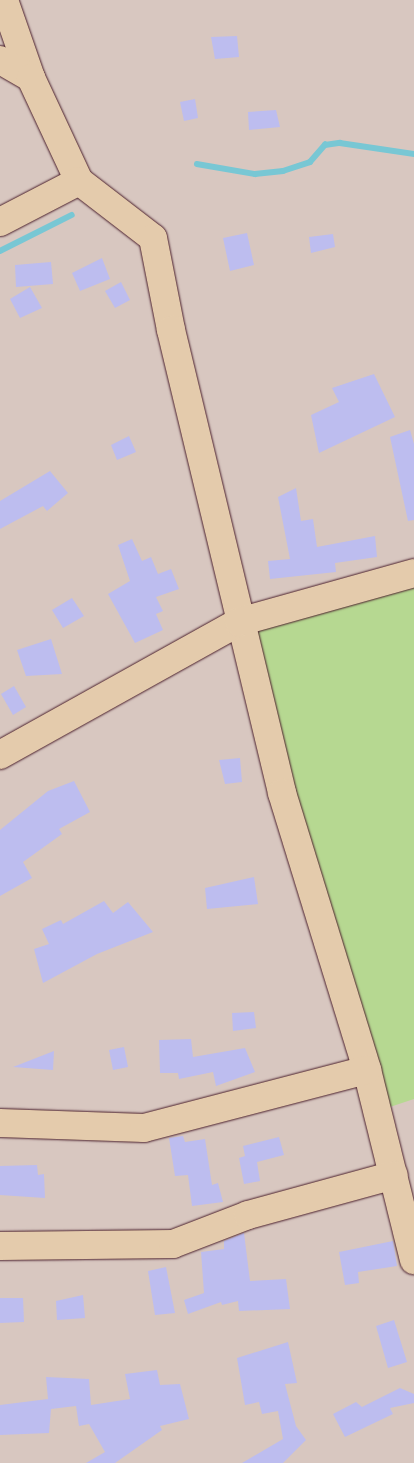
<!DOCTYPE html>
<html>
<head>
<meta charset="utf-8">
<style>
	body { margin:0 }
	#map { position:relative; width:414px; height:1463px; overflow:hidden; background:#d8c7c0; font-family:Dekko,sans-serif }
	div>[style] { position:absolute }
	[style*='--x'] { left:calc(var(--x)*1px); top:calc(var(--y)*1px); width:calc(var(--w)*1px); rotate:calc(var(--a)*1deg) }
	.green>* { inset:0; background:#b6d891 }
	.stream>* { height:5.5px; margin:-2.75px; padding:0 2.75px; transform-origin:2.75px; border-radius:2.75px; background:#78c7d4 }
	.building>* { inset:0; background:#bdbdef }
	.roads { filter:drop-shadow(0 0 1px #4a1f2b) drop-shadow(0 0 1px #4a1f2b) }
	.minor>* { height:28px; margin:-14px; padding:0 14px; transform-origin:14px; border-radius:14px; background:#e4cbac }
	span { translate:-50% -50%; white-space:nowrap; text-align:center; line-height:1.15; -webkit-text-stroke:4px #e4cbac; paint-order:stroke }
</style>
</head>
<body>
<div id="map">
	<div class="green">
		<i style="clip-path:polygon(414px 573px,414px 1099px,378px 1111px,239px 622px)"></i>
	</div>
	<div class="stream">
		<i style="--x:197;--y:164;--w:59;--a:9.8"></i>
		<i style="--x:255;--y:174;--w:28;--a:-6"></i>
		<i style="--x:283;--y:171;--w:28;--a:-18"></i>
		<i style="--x:310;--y:162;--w:23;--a:-49"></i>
		<i style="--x:325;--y:145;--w:15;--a:-8"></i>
		<i style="--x:340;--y:143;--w:75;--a:8.5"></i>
		<i style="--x:0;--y:251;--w:80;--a:-26.6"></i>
	</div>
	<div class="building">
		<i style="clip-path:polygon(237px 36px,239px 57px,215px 59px,211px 37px)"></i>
		<i style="clip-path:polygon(195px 99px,198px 118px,184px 121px,180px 102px)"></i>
		<i style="clip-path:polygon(276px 110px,280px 127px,249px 130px,248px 112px)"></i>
		<i style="clip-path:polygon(247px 233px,254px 265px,230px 271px,223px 238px)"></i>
		<i style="clip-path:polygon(333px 234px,335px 247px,311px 253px,309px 237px)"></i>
		<i style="clip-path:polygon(102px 258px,110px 279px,80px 291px,72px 273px)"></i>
		<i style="clip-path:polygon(51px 262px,53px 284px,16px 287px,15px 265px)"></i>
		<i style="clip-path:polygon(121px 282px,130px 300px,115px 308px,105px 291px)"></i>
		<i style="clip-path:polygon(30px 287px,42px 308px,20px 318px,10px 299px)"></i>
		<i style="clip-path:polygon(374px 374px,395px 417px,319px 453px,311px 415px,339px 402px,332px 388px)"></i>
		<i style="clip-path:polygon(410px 430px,414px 444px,414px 520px,408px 521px,390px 437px)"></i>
		<i style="clip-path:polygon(129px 436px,136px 452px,117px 460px,111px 445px)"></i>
		<i style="clip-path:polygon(50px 471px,68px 493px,47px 511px,43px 506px,0 529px,0 501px)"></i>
		<i style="clip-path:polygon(296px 488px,301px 521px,313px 519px,317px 547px,375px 536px,377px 557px,335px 563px,336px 572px,270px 579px,268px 561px,290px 559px,278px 497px)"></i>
		<i style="clip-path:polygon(132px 539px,142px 561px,151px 557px,158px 574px,171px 569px,179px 589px,156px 597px,163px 611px,156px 614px,163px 630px,135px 643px,108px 594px,130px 581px,118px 545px)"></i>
		<i style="clip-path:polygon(72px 598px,84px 616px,63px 628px,52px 610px)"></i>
		<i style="clip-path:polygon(51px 639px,62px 674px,26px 676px,17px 650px)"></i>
		<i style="clip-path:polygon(14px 686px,26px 707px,13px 715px,1px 694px)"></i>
		<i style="clip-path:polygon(240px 758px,242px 782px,225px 784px,219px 760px)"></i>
		<i style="clip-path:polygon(74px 781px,90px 812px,59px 829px,62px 834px,23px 862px,32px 878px,0 896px,0 830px,48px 791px)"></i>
		<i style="clip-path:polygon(254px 877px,258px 904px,207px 909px,205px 888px)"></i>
		<i style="clip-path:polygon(104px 901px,113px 913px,128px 902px,153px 932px,97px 954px,43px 983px,34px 949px,49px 944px,42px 929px,61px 920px,63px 924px)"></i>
		<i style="clip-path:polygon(254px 1012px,256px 1028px,233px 1031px,232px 1013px)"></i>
		<i style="clip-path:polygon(191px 1039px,193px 1057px,245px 1048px,255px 1072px,216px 1086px,213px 1072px,179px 1079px,178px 1073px,160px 1073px,159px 1040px)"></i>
		<i style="clip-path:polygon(124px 1047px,128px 1067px,113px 1070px,109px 1050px)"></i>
		<i style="clip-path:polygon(54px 1051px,53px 1070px,13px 1067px)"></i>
		<i style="clip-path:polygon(183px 1136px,185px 1142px,205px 1139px,212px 1185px,218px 1183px,223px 1202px,192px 1206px,188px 1175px,175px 1176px,169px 1138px)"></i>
		<i style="clip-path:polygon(279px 1137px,284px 1155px,257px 1162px,260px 1181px,244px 1184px,239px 1158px,245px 1156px,243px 1146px)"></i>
		<i style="clip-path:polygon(37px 1165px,38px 1175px,44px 1174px,45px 1198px,0 1195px,0 1166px)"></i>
		<i style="clip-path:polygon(244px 1233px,250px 1281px,286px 1279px,290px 1309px,239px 1311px,238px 1301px,222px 1305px,221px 1302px,188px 1314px,184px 1300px,204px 1293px,201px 1252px,224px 1249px,224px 1241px)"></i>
		<i style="clip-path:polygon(393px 1241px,397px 1266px,358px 1272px,359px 1283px,345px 1285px,339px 1252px)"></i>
		<i style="clip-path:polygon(166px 1267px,175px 1313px,155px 1315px,148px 1271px)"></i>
		<i style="clip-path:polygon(83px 1295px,85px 1318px,57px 1320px,56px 1301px)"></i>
		<i style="clip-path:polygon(0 1298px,23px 1298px,24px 1322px,0 1323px)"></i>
		<i style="clip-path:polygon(394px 1320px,407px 1362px,388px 1368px,376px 1326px)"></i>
		<i style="clip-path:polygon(288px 1342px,297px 1383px,285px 1384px,296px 1426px,306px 1440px,283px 1463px,242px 1463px,283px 1439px,278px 1411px,262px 1414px,259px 1402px,245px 1405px,237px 1358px)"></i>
		<i style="clip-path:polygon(157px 1370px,160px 1385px,180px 1384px,189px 1419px,160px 1426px,162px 1430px,115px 1463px,86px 1463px,105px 1452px,89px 1424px,79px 1426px,76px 1406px,51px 1409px,49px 1433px,0 1435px,0 1405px,48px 1399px,46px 1377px,89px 1379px,91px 1405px,130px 1399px,125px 1374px)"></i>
		<i style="clip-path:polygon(400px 1388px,414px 1394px,414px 1403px,390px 1408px,393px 1414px,345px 1437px,333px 1414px,356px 1402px,362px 1407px)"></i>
	</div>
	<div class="roads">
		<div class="minor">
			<i style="--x:4;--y:0;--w:83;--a:70.9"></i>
			<i style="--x:0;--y:60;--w:36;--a:30"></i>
			<i style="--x:31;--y:78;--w:114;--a:65"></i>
			<i style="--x:79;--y:181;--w:93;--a:37.6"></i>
			<i style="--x:153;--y:238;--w:94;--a:78.9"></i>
			<i style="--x:171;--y:330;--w:476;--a:76.5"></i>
			<i style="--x:282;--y:793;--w:290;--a:72.9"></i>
			<i style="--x:367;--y:1070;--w:196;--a:76.1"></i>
			<i style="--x:0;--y:222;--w:89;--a:-27.4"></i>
			<i style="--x:0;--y:755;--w:274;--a:-29.1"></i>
			<i style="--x:239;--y:622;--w:182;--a:-15.6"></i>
			<i style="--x:0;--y:1123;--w:144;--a:2"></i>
			<i style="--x:144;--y:1128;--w:230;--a:-14.6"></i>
			<i style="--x:0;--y:1246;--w:173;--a:-0.7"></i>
			<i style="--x:173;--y:1244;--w:80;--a:-21.1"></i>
			<i style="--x:248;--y:1215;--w:151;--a:-15.3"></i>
		</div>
	</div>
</div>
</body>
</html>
